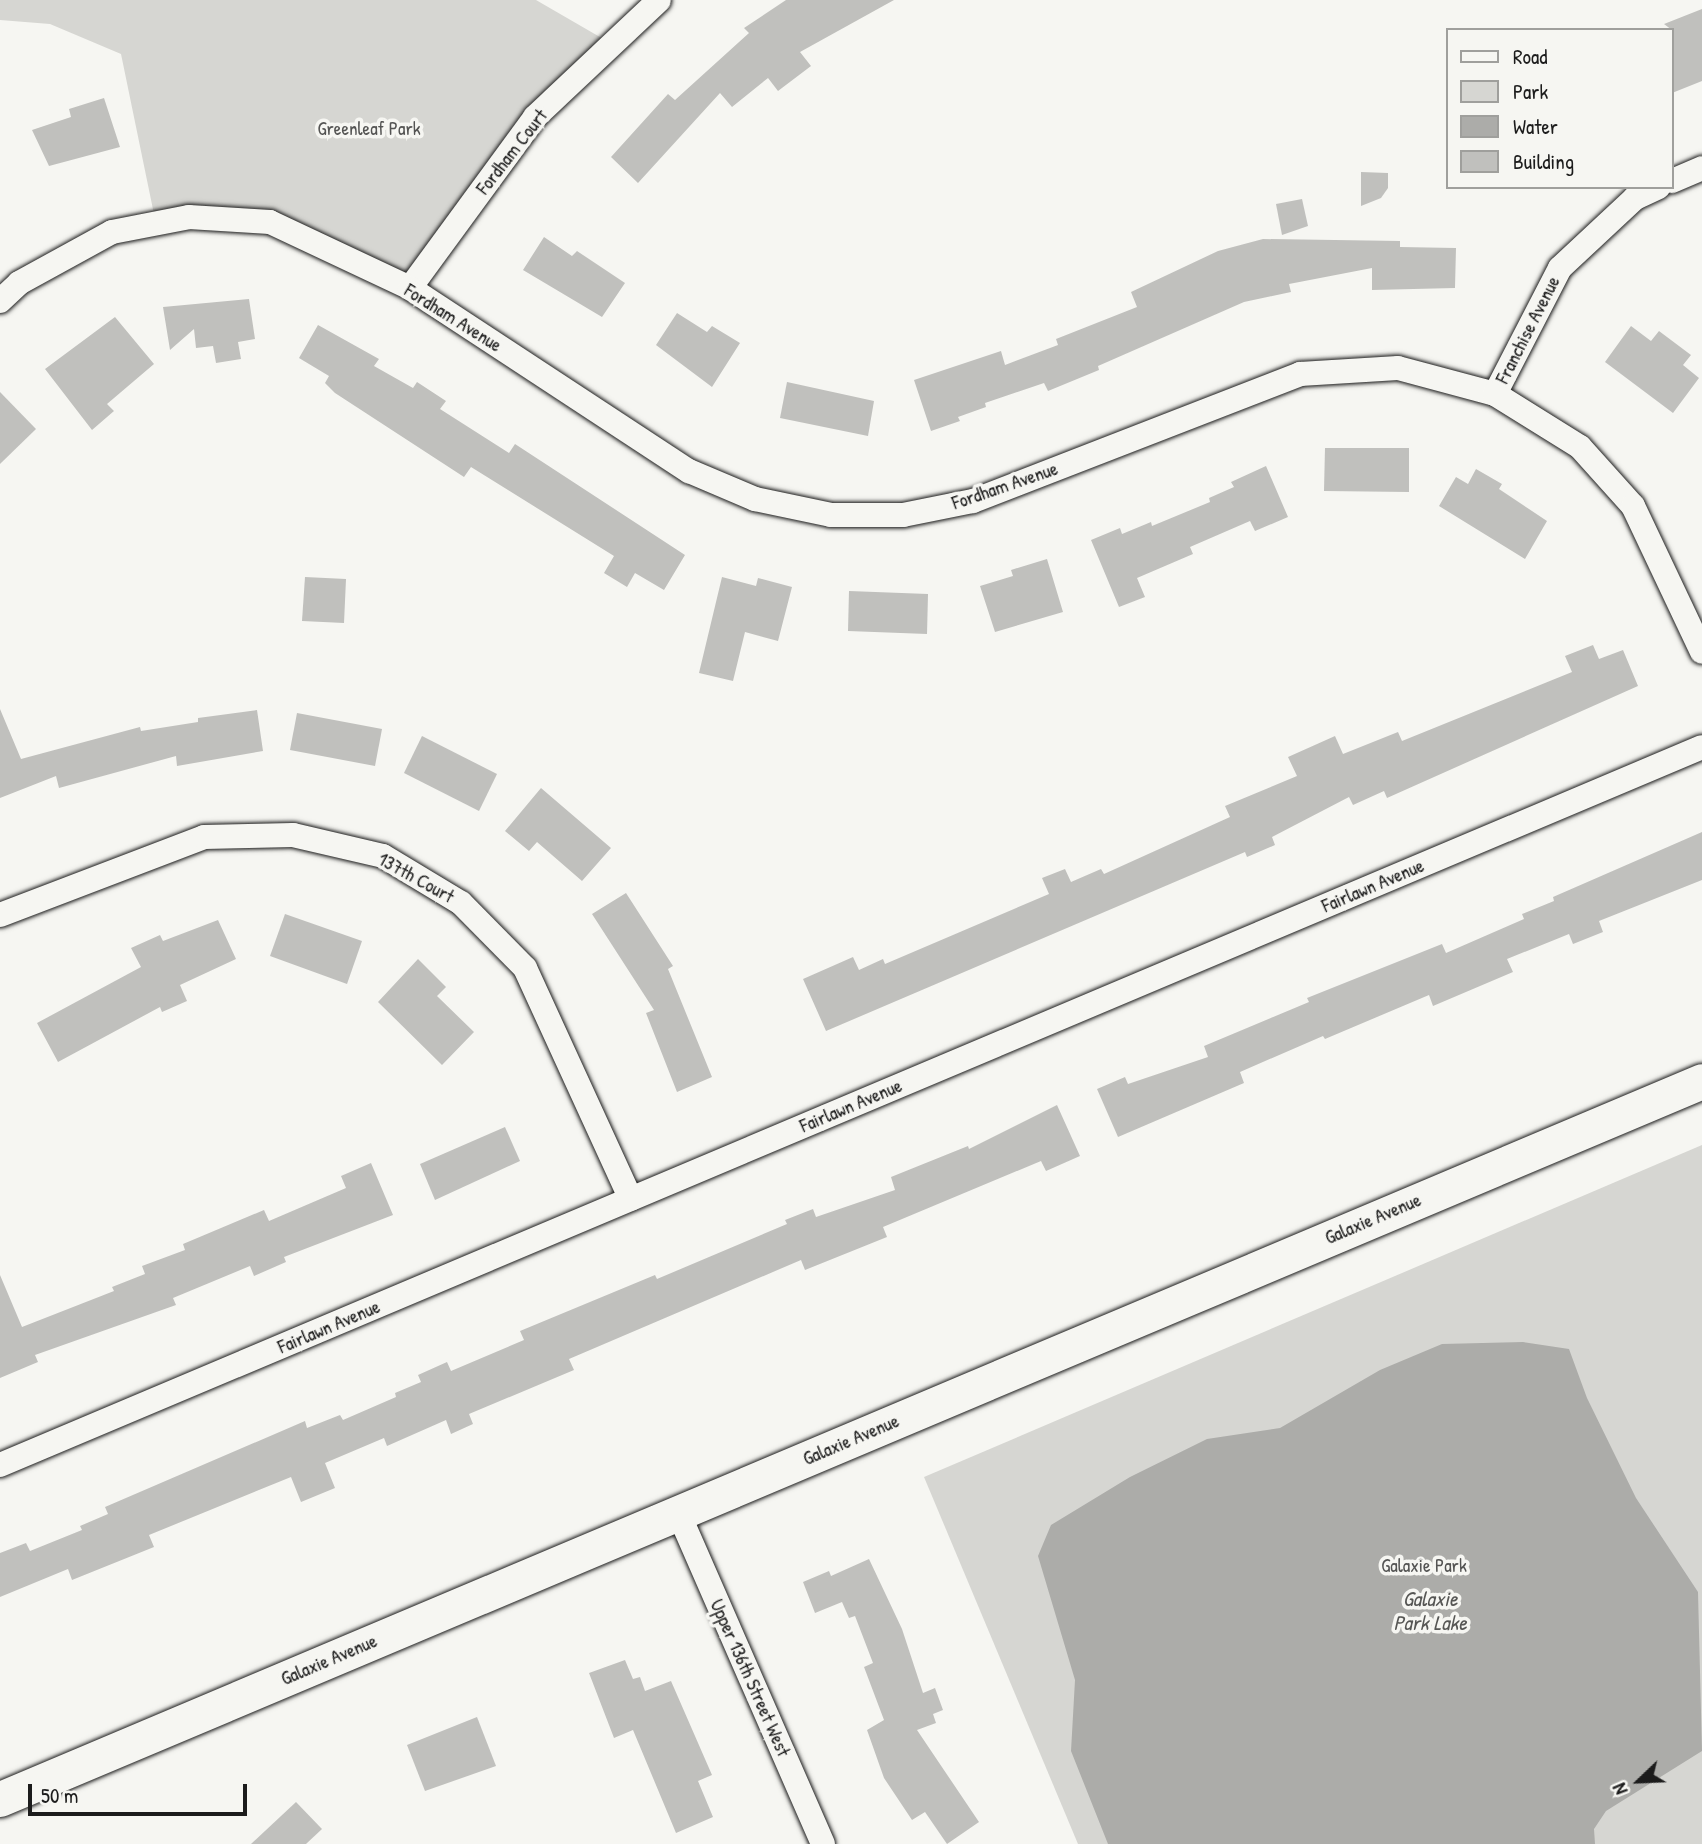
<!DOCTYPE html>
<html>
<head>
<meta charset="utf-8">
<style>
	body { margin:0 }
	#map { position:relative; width:1702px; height:1844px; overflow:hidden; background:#f6f6f2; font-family:"Patrick Hand",sans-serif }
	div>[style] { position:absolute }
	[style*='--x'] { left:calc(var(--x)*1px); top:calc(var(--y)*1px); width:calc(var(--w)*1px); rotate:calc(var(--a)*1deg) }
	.green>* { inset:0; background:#d6d6d2 }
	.water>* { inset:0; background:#acaca9 }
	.building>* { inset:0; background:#c0c0bd }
	.roads { filter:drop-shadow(0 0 2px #1c1c1c) drop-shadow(0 0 2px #1c1c1c) }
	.street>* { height:24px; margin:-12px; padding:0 12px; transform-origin:12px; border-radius:12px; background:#f6f6f2 }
	.secondary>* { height:35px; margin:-17.5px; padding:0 17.5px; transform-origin:17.5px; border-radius:17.5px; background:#f6f6f2 }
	span { translate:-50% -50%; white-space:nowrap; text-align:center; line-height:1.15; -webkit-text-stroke:7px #f6f6f2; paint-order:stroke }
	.park-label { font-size:19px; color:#545453 }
	.street-label { font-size:19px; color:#1c1c1c }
	.water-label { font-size:21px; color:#565654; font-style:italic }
	.legend { position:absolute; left:1446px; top:28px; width:228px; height:161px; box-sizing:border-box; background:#f6f6f2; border:2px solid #9f9f9c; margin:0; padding:9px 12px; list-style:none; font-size:21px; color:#1c1c1c }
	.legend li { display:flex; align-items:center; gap:14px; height:35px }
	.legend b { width:35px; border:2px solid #9f9f9c }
	.north { position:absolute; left:1604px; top:1746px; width:70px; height:70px; -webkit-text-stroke:5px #f6f6f2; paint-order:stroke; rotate:247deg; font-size:19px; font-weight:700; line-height:28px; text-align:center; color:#1c1c1c }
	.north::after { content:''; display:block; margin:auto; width:24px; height:32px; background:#1c1c1c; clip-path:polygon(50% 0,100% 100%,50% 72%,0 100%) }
	.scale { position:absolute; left:28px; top:1784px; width:219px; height:32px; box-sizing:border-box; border:4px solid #1c1c1c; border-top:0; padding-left:9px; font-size:21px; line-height:24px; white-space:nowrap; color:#1c1c1c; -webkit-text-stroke:5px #f6f6f2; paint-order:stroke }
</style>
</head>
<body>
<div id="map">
	<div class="green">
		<i style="clip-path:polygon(0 0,536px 0,612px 44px,535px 117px,410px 288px,270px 222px,156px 224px,121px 54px,50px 24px,0 20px)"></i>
		<i style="clip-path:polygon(1702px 1145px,1702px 1844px,1078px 1844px,924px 1477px)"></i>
	</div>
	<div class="water">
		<i style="clip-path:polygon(1523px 1342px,1569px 1349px,1587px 1398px,1636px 1498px,1698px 1592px,1702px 1751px,1606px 1811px,1594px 1829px,1595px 1844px,1108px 1844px,1071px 1751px,1075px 1680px,1038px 1556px,1051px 1525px,1130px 1477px,1207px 1439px,1280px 1428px,1380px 1370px,1442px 1344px)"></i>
	</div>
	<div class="building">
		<i style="clip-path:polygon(786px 0,894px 0,800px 52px,811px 66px,778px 91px,768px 78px,732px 107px,720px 93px,638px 183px,611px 157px,668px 94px,675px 100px,749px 33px,744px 28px)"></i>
		<i style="clip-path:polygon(1702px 9px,1702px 81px,1672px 93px,1672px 30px,1664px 24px)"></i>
		<i style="clip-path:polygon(104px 98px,120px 147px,49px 166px,32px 130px,71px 117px,69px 109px)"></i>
		<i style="clip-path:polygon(1361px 172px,1388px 173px,1388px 188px,1381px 198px,1361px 206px)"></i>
		<i style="clip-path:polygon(1302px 199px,1308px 226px,1282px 235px,1276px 204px)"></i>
		<i style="clip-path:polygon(544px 237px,572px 256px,577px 251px,625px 283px,602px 317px,523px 270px)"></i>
		<i style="clip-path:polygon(1263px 239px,1400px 241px,1400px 247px,1456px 248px,1455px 288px,1372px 290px,1372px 268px,1289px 284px,1291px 292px,1244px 302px,1098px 366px,1099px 370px,1048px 391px,1044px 383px,985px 403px,986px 407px,958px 417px,960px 421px,931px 431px,914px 380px,1001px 351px,1005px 365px,1058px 345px,1056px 339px,1137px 307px,1131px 292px,1218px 251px)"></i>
		<i style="clip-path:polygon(249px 299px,255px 339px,238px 342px,241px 359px,216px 363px,213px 346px,196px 348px,194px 329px,170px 350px,163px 307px)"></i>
		<i style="clip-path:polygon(677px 313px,707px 332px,712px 326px,740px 343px,712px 387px,656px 345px)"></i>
		<i style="clip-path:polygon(115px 317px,154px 364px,107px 404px,114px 411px,92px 430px,45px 369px)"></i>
		<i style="clip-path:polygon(318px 325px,379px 359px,374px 366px,413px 388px,417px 382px,446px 401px,440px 409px,509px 453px,515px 444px,685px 555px,664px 590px,635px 573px,627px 587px,604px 573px,614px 556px,471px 467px,464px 477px,335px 393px,325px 383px,329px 376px,299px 358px)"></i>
		<i style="clip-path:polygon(1631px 326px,1651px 341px,1659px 331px,1691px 355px,1683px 365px,1699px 378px,1673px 413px,1605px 362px)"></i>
		<i style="clip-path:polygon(787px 382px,874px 401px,868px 436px,780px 418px)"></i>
		<i style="clip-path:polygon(0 392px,36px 429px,0 464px)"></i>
		<i style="clip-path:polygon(1325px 448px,1409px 448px,1409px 492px,1324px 491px)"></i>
		<i style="clip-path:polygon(1266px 466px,1288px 517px,1255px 531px,1250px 521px,1190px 547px,1193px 554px,1137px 578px,1145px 597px,1119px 607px,1091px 540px,1120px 528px,1122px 534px,1151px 522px,1152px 526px,1210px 502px,1209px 498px,1234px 487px,1231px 482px)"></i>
		<i style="clip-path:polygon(1476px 469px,1502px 484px,1499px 489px,1547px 521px,1525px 559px,1439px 506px,1456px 477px,1468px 484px)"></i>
		<i style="clip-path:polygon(1047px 559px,1063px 612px,995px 632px,980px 586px,1013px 576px,1011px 570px)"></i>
		<i style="clip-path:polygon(305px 577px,346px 579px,344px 623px,302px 621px)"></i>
		<i style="clip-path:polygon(722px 577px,756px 586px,758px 578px,792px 587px,778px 641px,745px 632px,733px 681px,699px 673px)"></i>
		<i style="clip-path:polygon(849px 591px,928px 594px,927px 634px,848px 631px)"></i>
		<i style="clip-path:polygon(1593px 645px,1599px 659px,1623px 650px,1638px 686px,1387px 798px,1384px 791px,1353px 805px,1349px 797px,1272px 837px,1275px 845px,1247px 857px,1245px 852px,826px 1031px,803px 979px,853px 957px,859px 970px,883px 959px,885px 964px,1049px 894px,1042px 878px,1065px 869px,1071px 882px,1101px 869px,1104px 874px,1230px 817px,1225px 806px,1297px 776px,1288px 757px,1335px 736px,1343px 754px,1398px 732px,1402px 741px,1572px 672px,1565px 656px)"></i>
		<i style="clip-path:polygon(0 709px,21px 759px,140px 727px,141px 731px,198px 722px,198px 718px,257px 710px,263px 751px,177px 766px,176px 756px,59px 788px,56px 776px,0 798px)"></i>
		<i style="clip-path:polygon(297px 713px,382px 729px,375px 766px,290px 750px)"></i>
		<i style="clip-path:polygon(422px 736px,497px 774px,479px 811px,404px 773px)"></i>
		<i style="clip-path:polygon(541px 788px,611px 848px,582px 881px,537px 842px,529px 851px,505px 831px)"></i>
		<i style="clip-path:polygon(1702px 832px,1702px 880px,1599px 921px,1603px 932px,1573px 944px,1569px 934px,1507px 959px,1513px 972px,1433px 1006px,1429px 995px,1325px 1039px,1323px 1036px,1240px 1072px,1244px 1083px,1118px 1137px,1097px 1089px,1125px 1077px,1128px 1084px,1208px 1057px,1204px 1046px,1309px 1002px,1307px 998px,1442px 944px,1446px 953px,1524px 919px,1522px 914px,1554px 901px,1553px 897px)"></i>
		<i style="clip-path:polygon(626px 893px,673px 966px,668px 969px,712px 1077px,677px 1092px,646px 1013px,654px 1010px,592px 914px)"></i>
		<i style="clip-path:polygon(285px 914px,362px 941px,347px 984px,270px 956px)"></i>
		<i style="clip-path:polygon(218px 920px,236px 959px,180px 985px,187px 1001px,162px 1012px,160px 1007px,58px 1062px,37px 1023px,141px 967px,131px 948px,160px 935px,163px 941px)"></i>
		<i style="clip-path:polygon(418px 959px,446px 987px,437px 996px,474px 1032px,442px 1065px,378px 1002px)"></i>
		<i style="clip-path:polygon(1057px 1105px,1080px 1156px,1046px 1171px,1041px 1161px,883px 1227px,887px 1237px,805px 1270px,801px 1260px,569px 1359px,574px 1370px,469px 1414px,473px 1424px,451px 1434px,446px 1420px,387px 1446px,384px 1438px,325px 1463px,335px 1488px,301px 1502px,291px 1477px,149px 1535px,154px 1547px,72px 1580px,68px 1569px,0 1597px,0 1553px,26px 1543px,30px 1551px,82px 1530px,80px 1526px,108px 1514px,105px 1507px,305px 1421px,307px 1428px,340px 1415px,343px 1420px,396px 1397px,395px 1393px,421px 1382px,418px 1375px,447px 1362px,451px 1371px,524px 1340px,520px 1331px,655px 1275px,657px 1279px,787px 1224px,785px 1220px,813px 1209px,816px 1217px,895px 1190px,891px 1177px,968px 1146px,969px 1149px)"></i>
		<i style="clip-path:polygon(505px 1127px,520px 1161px,435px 1200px,420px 1164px)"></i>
		<i style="clip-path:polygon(371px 1163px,393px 1215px,284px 1257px,286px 1262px,254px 1276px,250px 1266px,173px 1298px,176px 1305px,35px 1355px,38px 1362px,0 1378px,0 1275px,22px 1327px,114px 1291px,112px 1287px,145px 1274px,142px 1266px,185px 1250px,183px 1244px,264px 1210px,269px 1221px,346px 1188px,341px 1176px)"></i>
		<i style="clip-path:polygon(869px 1559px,902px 1629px,923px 1693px,935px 1688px,943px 1710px,933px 1714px,936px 1723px,917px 1730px,979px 1822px,947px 1844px,925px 1812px,912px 1820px,884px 1778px,867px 1730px,884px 1720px,864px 1667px,873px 1663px,855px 1616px,849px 1618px,842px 1602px,815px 1613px,803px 1582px,829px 1571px,831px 1576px)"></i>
		<i style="clip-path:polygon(625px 1660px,633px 1679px,640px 1677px,645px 1691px,671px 1681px,712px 1775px,698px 1781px,713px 1817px,676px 1833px,633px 1730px,614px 1738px,589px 1673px)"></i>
		<i style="clip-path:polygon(477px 1717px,496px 1766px,425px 1791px,407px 1745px)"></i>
		<i style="clip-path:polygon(296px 1802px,322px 1829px,306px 1844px,251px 1844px)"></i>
	</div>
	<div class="roads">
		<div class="street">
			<i style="--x:1672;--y:181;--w:33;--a:-23"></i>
			<i style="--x:410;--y:288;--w:212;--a:-53.8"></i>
			<i style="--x:535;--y:117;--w:170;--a:-43.3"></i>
			<i style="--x:0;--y:301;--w:26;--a:-43"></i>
			<i style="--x:19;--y:283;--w:106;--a:-28.7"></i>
			<i style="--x:112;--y:232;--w:78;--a:-11"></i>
			<i style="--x:189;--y:217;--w:81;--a:3.5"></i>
			<i style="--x:270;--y:222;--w:155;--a:25.2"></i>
			<i style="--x:410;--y:288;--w:334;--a:33.3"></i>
			<i style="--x:689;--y:471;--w:72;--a:23"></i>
			<i style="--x:755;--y:499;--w:78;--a:11.9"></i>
			<i style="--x:831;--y:515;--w:72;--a:0"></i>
			<i style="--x:903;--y:515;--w:71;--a:-11.3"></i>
			<i style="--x:973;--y:501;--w:351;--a:-21.2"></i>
			<i style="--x:1300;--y:374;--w:98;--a:-3.5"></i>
			<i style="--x:1398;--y:368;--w:100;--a:15"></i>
			<i style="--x:1495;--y:394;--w:100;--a:31.9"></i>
			<i style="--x:1580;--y:447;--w:79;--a:48.1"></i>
			<i style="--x:1633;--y:506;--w:161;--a:64.7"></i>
			<i style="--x:1495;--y:394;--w:142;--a:-62.7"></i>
			<i style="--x:1560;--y:268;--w:103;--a:-43"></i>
			<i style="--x:1635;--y:198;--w:26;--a:-25"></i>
			<i style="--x:0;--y:915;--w:218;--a:-20.9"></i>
			<i style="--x:204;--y:837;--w:89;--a:-1.3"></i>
			<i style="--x:293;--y:835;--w:92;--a:13.1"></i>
			<i style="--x:383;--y:856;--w:91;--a:31.1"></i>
			<i style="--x:461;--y:903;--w:91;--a:45.4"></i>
			<i style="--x:525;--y:968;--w:254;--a:65.4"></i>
			<i style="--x:0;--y:1465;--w:1847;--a:-22.87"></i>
			<i style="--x:678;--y:1512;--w:362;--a:66.4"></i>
		</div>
		<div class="secondary">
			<i style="--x:0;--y:1799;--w:1847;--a:-22.87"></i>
		</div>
	</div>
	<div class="park-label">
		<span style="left:369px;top:129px">Greenleaf Park</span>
		<span style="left:1424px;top:1566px">Galaxie Park</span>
	</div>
	<div class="street-label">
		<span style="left:512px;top:152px;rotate:-52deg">Fordham Court</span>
		<span style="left:453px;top:318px;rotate:32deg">Fordham Avenue</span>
		<span style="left:1528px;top:330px;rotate:-63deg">Franchise Avenue</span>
		<span style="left:1005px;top:486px;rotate:-19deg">Fordham Avenue</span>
		<span style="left:416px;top:878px;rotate:29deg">137th Court</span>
		<span style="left:1373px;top:886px;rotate:-23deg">Fairlawn Avenue</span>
		<span style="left:851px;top:1106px;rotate:-23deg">Fairlawn Avenue</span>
		<span style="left:1373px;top:1219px;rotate:-23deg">Galaxie Avenue</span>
		<span style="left:329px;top:1327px;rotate:-23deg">Fairlawn Avenue</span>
		<span style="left:851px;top:1440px;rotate:-23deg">Galaxie Avenue</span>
		<span style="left:329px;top:1660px;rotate:-23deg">Galaxie Avenue</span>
		<span style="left:750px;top:1678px;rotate:66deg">Upper 136th Street West</span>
	</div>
	<div class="water-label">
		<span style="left:1430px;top:1611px">Galaxie<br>Park Lake</span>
	</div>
	<ul class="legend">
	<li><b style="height:9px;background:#f6f6f2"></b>Road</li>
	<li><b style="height:19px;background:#d6d6d2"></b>Park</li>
	<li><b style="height:19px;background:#acaca9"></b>Water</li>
	<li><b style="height:19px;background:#c0c0bd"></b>Building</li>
	</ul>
	<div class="north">N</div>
	<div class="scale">50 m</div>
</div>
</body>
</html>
